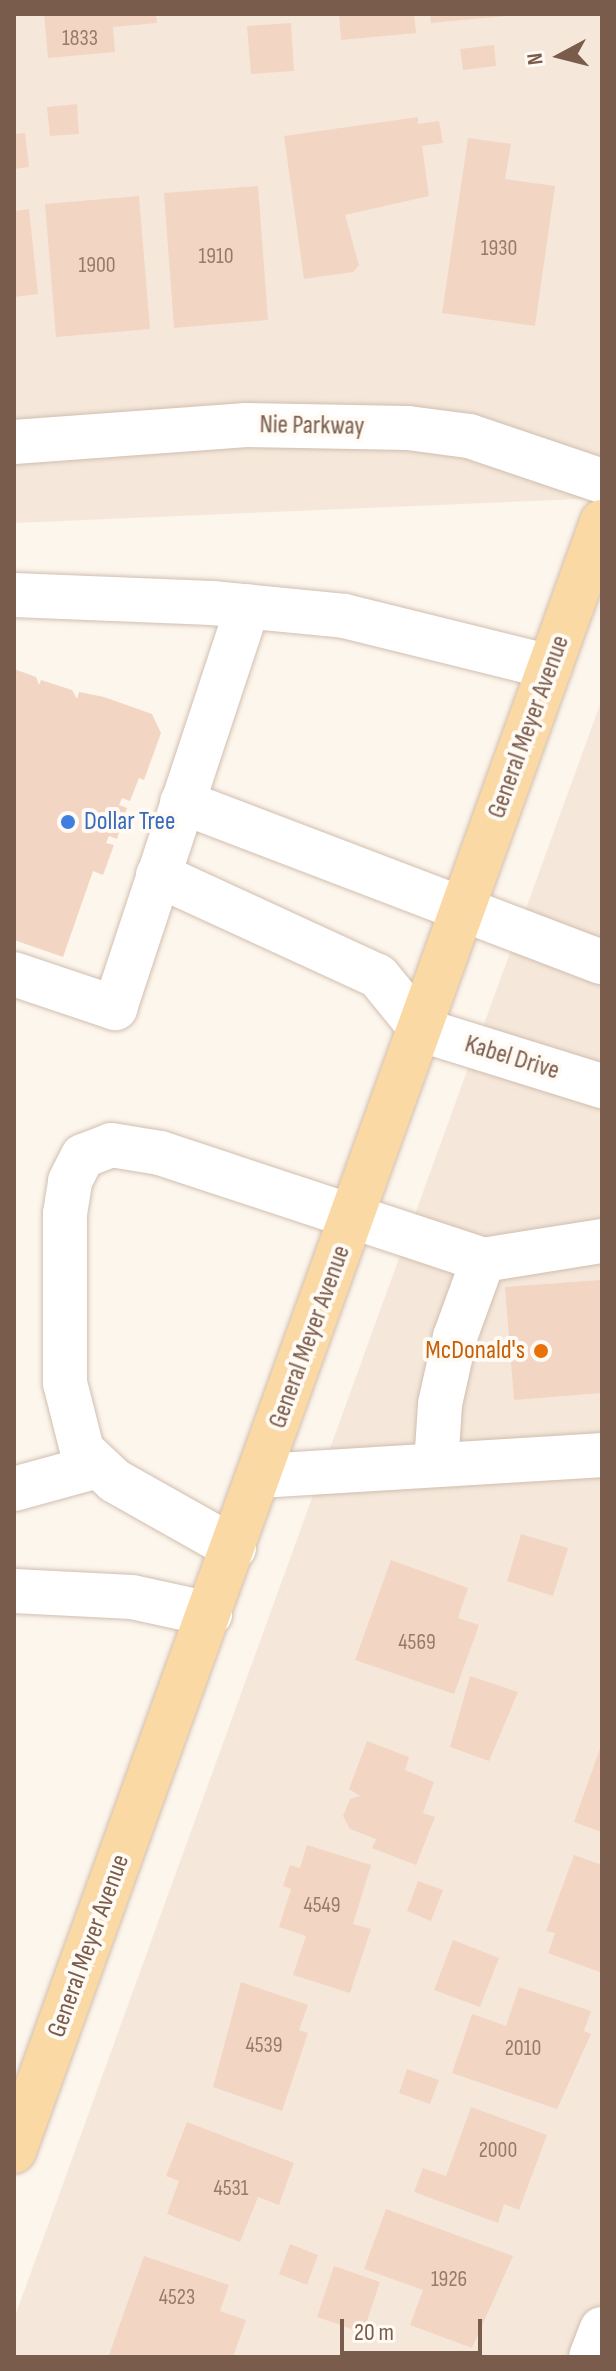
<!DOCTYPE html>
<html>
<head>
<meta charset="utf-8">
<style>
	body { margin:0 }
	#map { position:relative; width:616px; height:2371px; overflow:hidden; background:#fdf6ec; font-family:"Sofia Sans Condensed",sans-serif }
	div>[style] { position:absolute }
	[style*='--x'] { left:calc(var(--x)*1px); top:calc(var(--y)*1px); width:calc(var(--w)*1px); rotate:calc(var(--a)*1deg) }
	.residential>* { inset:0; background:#f5e8da }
	.building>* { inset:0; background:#f3d5c3 }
	.roads { filter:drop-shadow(0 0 2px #d1beb0) drop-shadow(0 0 2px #d1beb0) }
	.minor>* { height:44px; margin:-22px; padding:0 22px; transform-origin:22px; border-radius:22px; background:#fff }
	.major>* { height:44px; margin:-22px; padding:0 22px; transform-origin:22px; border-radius:22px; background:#fbd9a5 }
	.dots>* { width:22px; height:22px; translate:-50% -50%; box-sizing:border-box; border:4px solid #fffaf3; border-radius:50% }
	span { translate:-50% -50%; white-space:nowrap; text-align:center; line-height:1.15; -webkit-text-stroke:8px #fffaf3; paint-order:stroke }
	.number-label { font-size:22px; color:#987a6a }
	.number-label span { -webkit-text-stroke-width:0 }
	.street-label { font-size:26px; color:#7a5c4d }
	.shop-label { font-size:26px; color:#366cbe }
	.left { translate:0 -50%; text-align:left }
	.food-label { font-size:26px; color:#c56008 }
	.right { translate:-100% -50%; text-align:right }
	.frame { position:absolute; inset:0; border:16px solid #7a5c4d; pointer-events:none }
	.north { position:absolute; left:520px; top:16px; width:80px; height:80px; -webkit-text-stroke:6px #fffaf3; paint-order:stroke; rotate:263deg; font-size:22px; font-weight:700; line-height:32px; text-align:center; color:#7a5c4d }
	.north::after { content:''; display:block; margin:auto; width:28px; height:36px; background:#7a5c4d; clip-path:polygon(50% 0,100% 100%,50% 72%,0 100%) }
	.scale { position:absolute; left:340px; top:2319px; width:142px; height:36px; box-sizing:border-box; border:4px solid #7a5c4d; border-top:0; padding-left:10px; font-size:24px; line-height:28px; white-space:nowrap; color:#7a5c4d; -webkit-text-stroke:6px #fffaf3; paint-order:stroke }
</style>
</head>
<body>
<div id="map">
	<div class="residential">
		<i style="clip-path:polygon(14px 14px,602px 14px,602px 498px,14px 523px)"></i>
		<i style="clip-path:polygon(602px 699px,602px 2357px,14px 2357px,14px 2319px)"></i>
	</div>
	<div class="building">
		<i style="clip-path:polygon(44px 14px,156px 14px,157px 23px,113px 27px,115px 52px,48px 58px)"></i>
		<i style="clip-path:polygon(339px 14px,414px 14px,416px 33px,341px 40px)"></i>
		<i style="clip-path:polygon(430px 14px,506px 14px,506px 16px,431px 23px)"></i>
		<i style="clip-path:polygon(291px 23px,294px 71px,251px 74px,247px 26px)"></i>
		<i style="clip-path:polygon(494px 45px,496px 66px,463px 70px,460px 49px)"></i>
		<i style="clip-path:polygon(77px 104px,79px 134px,50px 136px,47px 107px)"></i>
		<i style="clip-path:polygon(418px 117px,418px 124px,439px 121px,443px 143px,422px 146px,429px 196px,345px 215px,359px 265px,353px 272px,304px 279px,284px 136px)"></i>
		<i style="clip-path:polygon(25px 133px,29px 167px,14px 169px,14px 134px)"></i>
		<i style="clip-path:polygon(468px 138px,511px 144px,505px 179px,555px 186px,535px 326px,442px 313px)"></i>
		<i style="clip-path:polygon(258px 186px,268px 320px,174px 328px,164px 193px)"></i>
		<i style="clip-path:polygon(139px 196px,150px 329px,56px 337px,45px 204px)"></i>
		<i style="clip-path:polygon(29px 209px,38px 294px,14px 297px,14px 211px)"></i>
		<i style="clip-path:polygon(14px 669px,36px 677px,39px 685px,41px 680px,72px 690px,77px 699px,79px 692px,104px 697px,152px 714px,161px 733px,144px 780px,139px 778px,130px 801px,122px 798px,119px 805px,127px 808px,117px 839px,109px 836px,106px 843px,114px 845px,103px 875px,93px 871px,63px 957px,14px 940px)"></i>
		<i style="clip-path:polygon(600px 1280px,602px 1393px,514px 1400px,505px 1287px)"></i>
		<i style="clip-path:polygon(521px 1534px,568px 1548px,553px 1596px,507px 1581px)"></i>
		<i style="clip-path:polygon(391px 1560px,468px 1588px,458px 1618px,479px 1625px,454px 1694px,355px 1660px)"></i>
		<i style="clip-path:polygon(470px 1676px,518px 1692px,489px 1761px,450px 1747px)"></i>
		<i style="clip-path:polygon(367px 1741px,409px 1757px,405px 1770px,434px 1782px,423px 1813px,435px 1817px,416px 1865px,372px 1848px,376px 1839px,350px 1829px,343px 1816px,350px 1799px,360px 1796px,349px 1789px)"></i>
		<i style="clip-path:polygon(602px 1743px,602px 1832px,574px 1822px)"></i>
		<i style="clip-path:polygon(307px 1845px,371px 1865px,353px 1924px,371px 1929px,350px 1993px,293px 1975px,306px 1936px,279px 1927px,291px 1889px,283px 1886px,290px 1865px,300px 1868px)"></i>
		<i style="clip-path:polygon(574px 1855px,602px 1865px,602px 1973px,548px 1953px,555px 1933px,546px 1931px)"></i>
		<i style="clip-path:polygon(418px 1881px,443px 1890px,431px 1921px,407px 1911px)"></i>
		<i style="clip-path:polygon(453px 1940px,499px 1958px,480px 2007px,434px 1990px)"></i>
		<i style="clip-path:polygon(241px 1982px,308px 2005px,299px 2030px,308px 2033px,282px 2111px,213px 2087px)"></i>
		<i style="clip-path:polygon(519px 1987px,591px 2011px,584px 2031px,591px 2034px,557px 2109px,452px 2073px,472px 2014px,506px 2026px)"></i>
		<i style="clip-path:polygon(407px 2069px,439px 2080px,430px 2104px,399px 2093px)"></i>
		<i style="clip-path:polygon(471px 2107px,547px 2135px,519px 2210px,504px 2204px,498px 2223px,414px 2192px,423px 2168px,446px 2176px)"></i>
		<i style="clip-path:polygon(187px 2122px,294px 2163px,279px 2205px,258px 2197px,240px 2242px,167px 2214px,179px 2181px,166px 2176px)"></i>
		<i style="clip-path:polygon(386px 2209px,513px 2256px,472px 2348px,410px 2325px,423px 2290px,364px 2269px)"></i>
		<i style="clip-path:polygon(290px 2244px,318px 2255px,307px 2285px,279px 2274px)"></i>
		<i style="clip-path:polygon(144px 2256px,229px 2285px,220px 2311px,246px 2320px,233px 2357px,109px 2355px)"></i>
		<i style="clip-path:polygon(334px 2266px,380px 2282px,363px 2333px,317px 2317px)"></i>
	</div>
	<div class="roads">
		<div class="minor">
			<i style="--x:14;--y:442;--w:233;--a:-4.2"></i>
			<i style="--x:246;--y:425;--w:162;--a:1.1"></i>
			<i style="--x:408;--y:428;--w:62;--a:7.5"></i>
			<i style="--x:469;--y:436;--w:140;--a:18.7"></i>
			<i style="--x:14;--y:595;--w:198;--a:2.3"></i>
			<i style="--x:212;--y:603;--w:133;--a:5.6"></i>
			<i style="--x:344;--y:616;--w:212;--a:13.9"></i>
			<i style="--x:182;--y:802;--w:449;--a:20.9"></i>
			<i style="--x:158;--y:875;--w:242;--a:24.7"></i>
			<i style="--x:378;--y:976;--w:70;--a:50.8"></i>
			<i style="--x:422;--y:1030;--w:189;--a:17.3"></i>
			<i style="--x:14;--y:974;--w:107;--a:18.6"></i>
			<i style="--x:115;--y:1008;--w:423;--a:-71.7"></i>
			<i style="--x:436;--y:1465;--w:61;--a:-86.2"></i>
			<i style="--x:440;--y:1404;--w:69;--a:-77.4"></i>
			<i style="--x:455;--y:1337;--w:82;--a:-70"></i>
			<i style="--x:260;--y:1476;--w:343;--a:-3.5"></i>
			<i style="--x:14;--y:1489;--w:83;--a:-15.4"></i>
			<i style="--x:234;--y:1548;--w:137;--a:-150.6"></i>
			<i style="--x:115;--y:1481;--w:45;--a:-136.8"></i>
			<i style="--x:82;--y:1450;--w:69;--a:-104.2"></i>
			<i style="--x:65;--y:1383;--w:169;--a:-90"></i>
			<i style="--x:65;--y:1214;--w:33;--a:-81"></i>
			<i style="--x:70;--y:1181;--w:28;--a:-63"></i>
			<i style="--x:83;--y:1156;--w:30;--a:-21"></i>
			<i style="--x:111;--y:1145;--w:50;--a:9.3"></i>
			<i style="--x:160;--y:1153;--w:340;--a:18.3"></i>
			<i style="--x:483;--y:1260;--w:121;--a:-9.1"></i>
			<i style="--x:14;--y:1591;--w:118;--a:2.9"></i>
			<i style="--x:132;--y:1597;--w:80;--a:12.3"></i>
			<i style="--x:591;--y:2357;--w:30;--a:-69"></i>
		</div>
		<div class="major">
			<i style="--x:14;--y:2151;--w:1732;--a:-70.15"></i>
		</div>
	</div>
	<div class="dots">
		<i style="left:68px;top:822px;background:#3f7fe0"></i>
		<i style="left:541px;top:1351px;background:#e8710a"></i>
	</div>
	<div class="number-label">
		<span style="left:80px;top:39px">1833</span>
		<span style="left:499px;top:249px">1930</span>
		<span style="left:216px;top:257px">1910</span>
		<span style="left:97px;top:266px">1900</span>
		<span style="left:417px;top:1643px">4569</span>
		<span style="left:322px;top:1906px">4549</span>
		<span style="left:264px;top:2046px">4539</span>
		<span style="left:523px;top:2049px">2010</span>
		<span style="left:498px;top:2151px">2000</span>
		<span style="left:231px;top:2189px">4531</span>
		<span style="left:449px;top:2280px">1926</span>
		<span style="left:177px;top:2298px">4523</span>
	</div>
	<div class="street-label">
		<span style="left:312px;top:426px;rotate:1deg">Nie Parkway</span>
		<span style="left:529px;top:727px;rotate:-70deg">General Meyer Avenue</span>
		<span style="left:512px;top:1058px;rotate:17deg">Kabel Drive</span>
		<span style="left:310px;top:1337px;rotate:-70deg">General Meyer Avenue</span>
		<span style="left:89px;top:1946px;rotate:-70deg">General Meyer Avenue</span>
	</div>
	<div class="shop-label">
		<span class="left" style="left:84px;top:822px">Dollar Tree</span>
	</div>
	<div class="food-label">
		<span class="right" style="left:525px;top:1351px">McDonald's</span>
	</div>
	<div class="frame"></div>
	<div class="north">N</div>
	<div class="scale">20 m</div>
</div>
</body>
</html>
